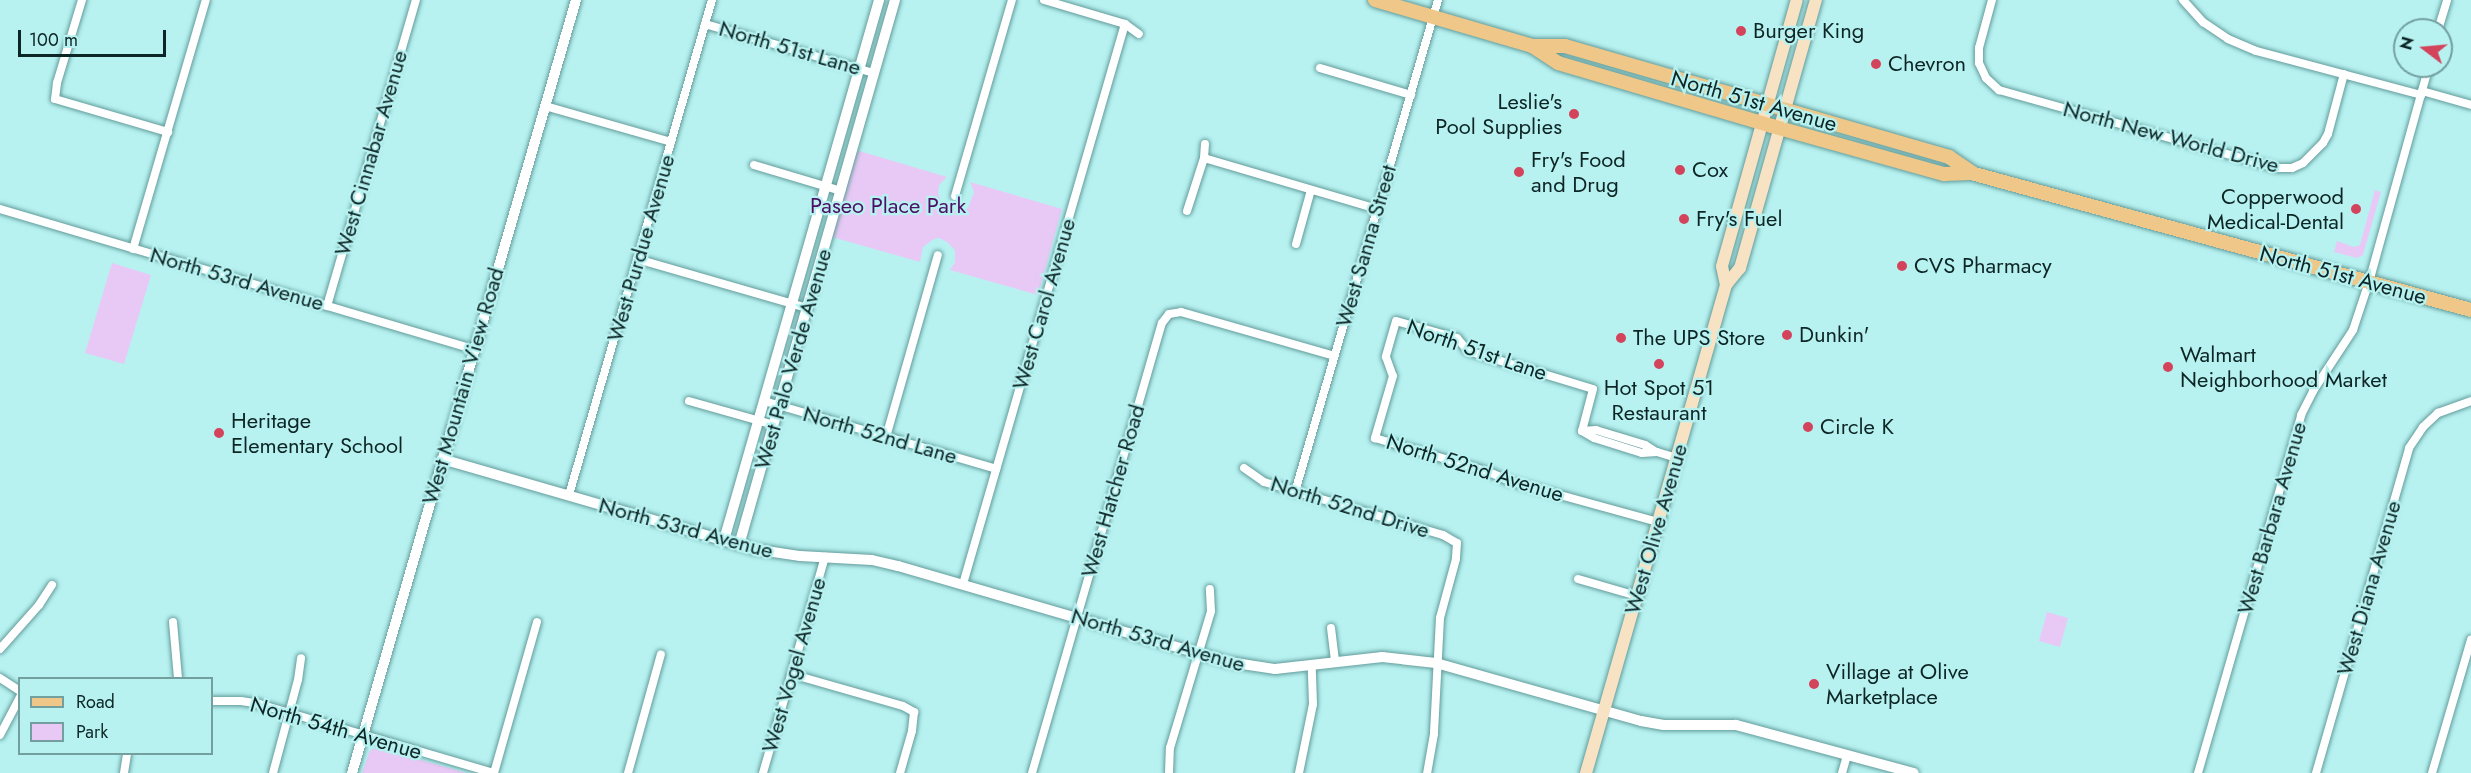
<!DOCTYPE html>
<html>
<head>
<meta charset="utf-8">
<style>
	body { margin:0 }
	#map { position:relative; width:2471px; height:773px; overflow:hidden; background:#b7f2f1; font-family:Jost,sans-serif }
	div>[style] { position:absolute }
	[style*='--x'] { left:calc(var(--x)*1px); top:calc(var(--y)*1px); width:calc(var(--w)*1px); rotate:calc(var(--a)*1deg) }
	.green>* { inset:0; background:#e8c9f6 }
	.roads { filter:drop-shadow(0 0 2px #639c9b) drop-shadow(0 0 2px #639c9b) }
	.minor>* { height:8px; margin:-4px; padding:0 4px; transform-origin:4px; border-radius:4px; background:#fff }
	.tertiary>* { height:10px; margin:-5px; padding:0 5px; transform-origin:5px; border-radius:5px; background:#fff }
	.secondary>* { height:12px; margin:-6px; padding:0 6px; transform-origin:6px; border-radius:6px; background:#f7e3c4 }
	.primary>* { height:14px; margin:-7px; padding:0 7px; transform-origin:7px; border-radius:7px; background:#efc889 }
	.dots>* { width:16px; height:16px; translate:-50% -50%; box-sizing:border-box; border:3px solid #b7f2f1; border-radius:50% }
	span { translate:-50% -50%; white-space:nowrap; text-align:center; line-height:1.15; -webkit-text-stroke:4.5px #b7f2f1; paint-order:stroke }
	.poi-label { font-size:22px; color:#0d2525 }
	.left { translate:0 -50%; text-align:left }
	.right { translate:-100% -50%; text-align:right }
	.street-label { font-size:22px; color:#0d2525 }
	.park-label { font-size:22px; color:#4d0e63 }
	.legend { position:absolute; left:18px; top:677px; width:195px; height:78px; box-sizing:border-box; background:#b7f2f1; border:2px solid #73a09f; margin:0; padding:8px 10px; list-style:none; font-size:18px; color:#0d2525 }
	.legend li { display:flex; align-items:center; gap:12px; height:30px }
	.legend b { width:30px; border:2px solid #73a09f }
	.north { position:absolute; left:2393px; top:18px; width:60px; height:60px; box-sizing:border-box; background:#b7f2f1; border:2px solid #73a09f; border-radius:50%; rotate:286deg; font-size:16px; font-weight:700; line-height:24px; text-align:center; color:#0d2525 }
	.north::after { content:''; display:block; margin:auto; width:21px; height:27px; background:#d3435b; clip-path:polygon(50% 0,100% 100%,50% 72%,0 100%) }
	.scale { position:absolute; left:18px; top:30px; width:148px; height:27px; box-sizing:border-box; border:3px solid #0d2525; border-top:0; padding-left:8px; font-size:18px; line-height:21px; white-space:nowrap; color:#0d2525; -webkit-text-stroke:4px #b7f2f1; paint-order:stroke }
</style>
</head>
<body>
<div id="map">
	<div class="green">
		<i style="clip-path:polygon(856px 150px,947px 177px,939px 185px,938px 193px,942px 206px,948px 211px,962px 211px,968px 208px,974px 192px,970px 182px,1062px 209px,1038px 295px,950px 270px,955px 262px,955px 250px,947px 242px,939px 238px,934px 239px,923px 247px,920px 262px,832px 237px)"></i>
		<i style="clip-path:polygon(2375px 190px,2381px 192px,2363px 255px,2357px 258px,2334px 252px,2337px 241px,2354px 247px,2360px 245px)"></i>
		<i style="clip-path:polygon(112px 263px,151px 275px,124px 364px,85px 353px)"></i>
		<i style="clip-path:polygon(2047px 612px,2068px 618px,2060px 647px,2039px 641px)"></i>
		<i style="clip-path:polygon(377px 748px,382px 749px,467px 773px,362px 773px,370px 750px)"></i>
	</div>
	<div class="roads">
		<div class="minor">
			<i style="--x:82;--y:0;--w:87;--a:106.8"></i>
			<i style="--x:57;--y:83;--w:16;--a:97"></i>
			<i style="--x:55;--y:99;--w:118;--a:16.3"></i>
			<i style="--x:1044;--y:0;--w:84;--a:16.5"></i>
			<i style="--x:1125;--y:24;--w:17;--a:36"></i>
			<i style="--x:1992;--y:0;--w:50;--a:105.2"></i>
			<i style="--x:1979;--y:48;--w:15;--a:90"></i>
			<i style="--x:1979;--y:63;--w:17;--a:65"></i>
			<i style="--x:1986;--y:78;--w:18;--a:43"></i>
			<i style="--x:1999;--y:90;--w:288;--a:15.7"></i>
			<i style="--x:2276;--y:168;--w:16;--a:0"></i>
			<i style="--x:2292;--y:168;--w:12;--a:-24"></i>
			<i style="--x:2303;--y:163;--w:28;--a:-45"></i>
			<i style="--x:2323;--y:143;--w:10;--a:-61"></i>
			<i style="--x:2328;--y:134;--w:62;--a:-75.1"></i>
			<i style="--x:2183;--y:0;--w:30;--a:48"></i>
			<i style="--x:2203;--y:22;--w:30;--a:34"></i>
			<i style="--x:2228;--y:39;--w:30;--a:23"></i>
			<i style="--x:2256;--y:51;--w:171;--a:14.9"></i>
			<i style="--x:705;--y:24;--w:176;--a:16.2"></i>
			<i style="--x:2438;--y:30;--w:31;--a:-73"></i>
			<i style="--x:1320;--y:68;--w:95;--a:16.5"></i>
			<i style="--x:2422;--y:91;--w:51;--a:15.9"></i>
			<i style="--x:545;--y:106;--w:131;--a:15.9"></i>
			<i style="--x:1204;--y:158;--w:180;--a:16.4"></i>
			<i style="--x:754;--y:165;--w:91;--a:16.6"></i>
			<i style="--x:955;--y:196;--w:204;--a:-73.8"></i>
			<i style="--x:0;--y:209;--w:494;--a:16.5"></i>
			<i style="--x:1187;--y:211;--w:56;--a:-72.2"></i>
			<i style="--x:1204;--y:158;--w:14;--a:-86"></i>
			<i style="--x:1296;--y:244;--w:56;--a:-74.5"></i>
			<i style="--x:133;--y:249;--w:259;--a:-73.7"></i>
			<i style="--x:637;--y:259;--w:177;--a:16.1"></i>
			<i style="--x:327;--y:306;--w:319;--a:-73.8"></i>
			<i style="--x:689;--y:401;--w:88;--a:15.8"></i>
			<i style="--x:764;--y:401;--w:242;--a:16.3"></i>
			<i style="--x:1582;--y:431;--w:43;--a:-75.3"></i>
			<i style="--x:1593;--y:389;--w:131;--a:-163.1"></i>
			<i style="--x:1468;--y:351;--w:17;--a:-130"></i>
			<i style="--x:1457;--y:338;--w:63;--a:-164.4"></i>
			<i style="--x:1396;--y:321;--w:37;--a:106"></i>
			<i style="--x:1386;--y:357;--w:20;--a:70"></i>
			<i style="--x:1393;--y:376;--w:65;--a:106.2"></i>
			<i style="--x:1375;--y:438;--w:119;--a:16.6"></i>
			<i style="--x:1489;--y:472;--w:22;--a:24"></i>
			<i style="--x:1509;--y:481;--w:155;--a:15.4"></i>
			<i style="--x:1582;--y:431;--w:14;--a:30"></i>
			<i style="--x:1594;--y:438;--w:50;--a:17.4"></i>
			<i style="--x:1642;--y:453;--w:15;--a:-4"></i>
			<i style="--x:1657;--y:452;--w:21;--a:17"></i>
			<i style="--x:1582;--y:431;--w:14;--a:-4"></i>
			<i style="--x:1596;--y:430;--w:51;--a:17"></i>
			<i style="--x:1645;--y:445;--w:13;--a:32"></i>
			<i style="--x:886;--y:437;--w:189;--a:-74.1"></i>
			<i style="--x:1244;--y:468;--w:24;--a:35"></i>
			<i style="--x:1264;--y:482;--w:187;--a:16.5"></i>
			<i style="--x:1443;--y:535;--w:16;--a:30"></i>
			<i style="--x:1457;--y:543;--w:16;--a:94"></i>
			<i style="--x:1456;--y:559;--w:61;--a:105.2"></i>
			<i style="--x:1440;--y:618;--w:116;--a:93"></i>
			<i style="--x:1434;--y:734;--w:40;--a:100"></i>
			<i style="--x:1295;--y:492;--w:512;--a:-73.79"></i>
			<i style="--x:569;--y:495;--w:515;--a:-73.89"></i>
			<i style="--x:1578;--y:579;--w:61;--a:16.1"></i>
			<i style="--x:963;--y:584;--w:583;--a:-73.87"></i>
			<i style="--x:173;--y:622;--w:56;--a:84.9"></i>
			<i style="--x:1331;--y:628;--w:33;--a:83"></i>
			<i style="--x:0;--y:649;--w:59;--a:-48.4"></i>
			<i style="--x:39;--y:605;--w:24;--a:-57"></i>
			<i style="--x:791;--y:674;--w:116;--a:15.9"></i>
			<i style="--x:903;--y:706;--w:13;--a:29"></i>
			<i style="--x:914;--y:712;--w:19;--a:96"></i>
			<i style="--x:912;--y:731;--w:44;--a:105.9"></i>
			<i style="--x:0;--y:678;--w:24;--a:33"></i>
			<i style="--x:212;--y:701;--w:29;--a:0"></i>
			<i style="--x:241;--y:701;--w:18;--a:9"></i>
			<i style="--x:259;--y:704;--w:244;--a:16.4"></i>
			<i style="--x:0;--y:735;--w:43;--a:-62.2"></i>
			<i style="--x:124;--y:773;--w:19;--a:-81"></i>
			<i style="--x:273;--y:773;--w:96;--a:-75"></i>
			<i style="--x:298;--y:680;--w:22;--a:-82"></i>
			<i style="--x:494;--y:773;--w:157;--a:-74.1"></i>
			<i style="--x:628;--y:773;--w:123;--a:-74.5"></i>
			<i style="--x:763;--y:773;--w:225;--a:-74"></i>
			<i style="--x:1032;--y:773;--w:468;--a:-73.9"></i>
			<i style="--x:1162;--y:323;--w:11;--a:-52"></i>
			<i style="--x:1169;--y:314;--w:12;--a:-9"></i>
			<i style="--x:1181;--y:312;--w:159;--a:16"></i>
			<i style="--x:1169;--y:773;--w:25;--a:-88"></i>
			<i style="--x:1170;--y:748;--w:143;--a:-73.3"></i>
			<i style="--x:1211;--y:611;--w:22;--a:-93"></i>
			<i style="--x:1299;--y:773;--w:70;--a:-78.5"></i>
			<i style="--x:1313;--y:704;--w:38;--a:-92"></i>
			<i style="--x:1842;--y:773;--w:19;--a:-74"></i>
			<i style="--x:2198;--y:773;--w:373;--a:-73.9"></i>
			<i style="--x:2301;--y:415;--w:27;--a:-63"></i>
			<i style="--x:2313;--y:391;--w:73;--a:-56.7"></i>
			<i style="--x:2353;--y:330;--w:51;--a:-71.6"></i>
			<i style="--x:2369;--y:282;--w:224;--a:-74.5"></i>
			<i style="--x:2316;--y:773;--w:338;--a:-74"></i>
			<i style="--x:2409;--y:448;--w:25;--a:-56"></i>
			<i style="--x:2423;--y:427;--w:21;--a:-43"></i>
			<i style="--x:2438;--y:413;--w:35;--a:-20"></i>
			<i style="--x:2432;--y:773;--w:139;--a:-73.7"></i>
		</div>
		<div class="tertiary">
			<i style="--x:442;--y:459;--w:324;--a:16.1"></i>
			<i style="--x:753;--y:549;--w:48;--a:8.5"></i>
			<i style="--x:800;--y:556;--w:72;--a:3.2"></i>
			<i style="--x:872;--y:560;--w:27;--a:13"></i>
			<i style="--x:898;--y:566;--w:345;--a:16.2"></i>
			<i style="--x:1229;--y:662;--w:47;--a:8.7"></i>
			<i style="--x:1275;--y:669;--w:108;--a:-6.4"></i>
			<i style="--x:1382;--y:657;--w:54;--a:6.3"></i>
			<i style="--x:1436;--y:663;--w:213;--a:15.8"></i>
			<i style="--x:1641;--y:721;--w:23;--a:10"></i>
			<i style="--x:1664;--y:725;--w:72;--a:0"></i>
			<i style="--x:1736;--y:725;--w:184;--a:15.1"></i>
			<i style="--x:724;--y:540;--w:562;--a:-73.98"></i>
			<i style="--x:739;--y:545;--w:567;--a:-74.03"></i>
			<i style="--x:352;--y:773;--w:805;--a:-73.84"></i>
		</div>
		<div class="secondary">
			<i style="--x:1726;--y:285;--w:19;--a:-102"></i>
			<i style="--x:1722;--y:266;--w:276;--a:-74.3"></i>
			<i style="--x:1586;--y:773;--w:508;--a:-73.99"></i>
			<i style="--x:1726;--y:285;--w:22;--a:-51"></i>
			<i style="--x:1740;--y:268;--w:279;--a:-74.2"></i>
		</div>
		<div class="primary">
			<i style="--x:1375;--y:0;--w:164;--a:16.3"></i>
			<i style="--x:1532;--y:46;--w:31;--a:33"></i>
			<i style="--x:1558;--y:63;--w:223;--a:16.4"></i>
			<i style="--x:1772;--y:126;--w:179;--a:15.6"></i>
			<i style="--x:1944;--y:174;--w:27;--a:-2"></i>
			<i style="--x:1971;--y:173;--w:518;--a:15.32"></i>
			<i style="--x:1532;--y:46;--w:33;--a:0"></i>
			<i style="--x:1565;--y:46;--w:400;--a:16.1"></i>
			<i style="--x:1949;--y:157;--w:27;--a:34"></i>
		</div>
	</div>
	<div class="dots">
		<i style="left:1741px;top:31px;background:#d3435b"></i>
		<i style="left:1876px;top:64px;background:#d3435b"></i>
		<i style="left:1574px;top:114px;background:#d3435b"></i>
		<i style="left:1680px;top:170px;background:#d3435b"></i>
		<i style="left:1519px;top:172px;background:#d3435b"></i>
		<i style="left:2356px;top:209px;background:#d3435b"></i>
		<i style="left:1684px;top:219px;background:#d3435b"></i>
		<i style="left:1902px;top:266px;background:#d3435b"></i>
		<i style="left:1787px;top:335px;background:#d3435b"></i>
		<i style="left:1621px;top:338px;background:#d3435b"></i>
		<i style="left:1659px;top:364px;background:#d3435b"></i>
		<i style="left:2168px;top:367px;background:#d3435b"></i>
		<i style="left:1808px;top:427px;background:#d3435b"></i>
		<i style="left:219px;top:433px;background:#d3435b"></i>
		<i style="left:1814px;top:684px;background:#d3435b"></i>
	</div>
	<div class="poi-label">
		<span class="left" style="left:1753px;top:31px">Burger King</span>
		<span class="left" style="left:1888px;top:64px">Chevron</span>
		<span class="right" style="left:1562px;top:114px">Leslie's<br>Pool Supplies</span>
		<span class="left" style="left:1531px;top:172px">Fry's Food<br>and Drug</span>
		<span class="left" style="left:1692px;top:170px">Cox</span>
		<span class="right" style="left:2344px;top:209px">Copperwood<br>Medical-Dental</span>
		<span class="left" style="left:1696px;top:219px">Fry's Fuel</span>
		<span class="left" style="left:1914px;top:266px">CVS Pharmacy</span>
		<span class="left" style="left:1799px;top:335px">Dunkin'</span>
		<span class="left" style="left:1633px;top:338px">The UPS Store</span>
		<span class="left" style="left:2180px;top:367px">Walmart<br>Neighborhood Market</span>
		<span style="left:1659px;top:400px">Hot Spot 51<br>Restaurant</span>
		<span class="left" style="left:231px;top:433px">Heritage<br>Elementary School</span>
		<span class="left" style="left:1820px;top:427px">Circle K</span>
		<span class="left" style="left:1826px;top:684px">Village at Olive<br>Marketplace</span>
	</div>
	<div class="street-label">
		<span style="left:790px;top:48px;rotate:16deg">North 51st Lane</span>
		<span style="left:1754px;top:101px;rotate:16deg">North 51st Avenue</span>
		<span style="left:2171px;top:137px;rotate:15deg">North New World Drive</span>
		<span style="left:371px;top:153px;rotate:-74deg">West Cinnabar Avenue</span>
		<span style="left:1366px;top:246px;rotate:-74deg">West Sanna Street</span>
		<span style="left:641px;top:248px;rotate:-74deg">West Purdue Avenue</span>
		<span style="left:2343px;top:275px;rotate:15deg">North 51st Avenue</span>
		<span style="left:237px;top:279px;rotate:16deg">North 53rd Avenue</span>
		<span style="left:1044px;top:304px;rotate:-74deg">West Carol Avenue</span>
		<span style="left:1477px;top:350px;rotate:19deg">North 51st Lane</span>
		<span style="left:793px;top:359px;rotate:-74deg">West Palo Verde Avenue</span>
		<span style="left:463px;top:386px;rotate:-74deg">West Mountain View Road</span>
		<span style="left:880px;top:435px;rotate:16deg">North 52nd Lane</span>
		<span style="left:1475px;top:468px;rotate:17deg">North 52nd Avenue</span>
		<span style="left:1113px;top:491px;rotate:-74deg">West Hatcher Road</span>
		<span style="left:1350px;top:507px;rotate:17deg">North 52nd Drive</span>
		<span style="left:2272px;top:518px;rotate:-74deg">West Barbara Avenue</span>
		<span style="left:686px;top:528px;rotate:15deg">North 53rd Avenue</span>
		<span style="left:1656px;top:529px;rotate:-74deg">West Olive Avenue</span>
		<span style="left:2369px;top:588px;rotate:-74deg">West Diana Avenue</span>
		<span style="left:1158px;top:640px;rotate:16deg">North 53rd Avenue</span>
		<span style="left:794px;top:665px;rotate:-74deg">West Vogel Avenue</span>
		<span style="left:336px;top:728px;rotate:16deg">North 54th Avenue</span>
	</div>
	<div class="park-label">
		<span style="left:888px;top:206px">Paseo Place Park</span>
	</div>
	<ul class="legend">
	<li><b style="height:8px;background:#efc889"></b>Road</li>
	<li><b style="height:16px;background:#e8c9f6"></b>Park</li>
	</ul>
	<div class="north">N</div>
	<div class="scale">100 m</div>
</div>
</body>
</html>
